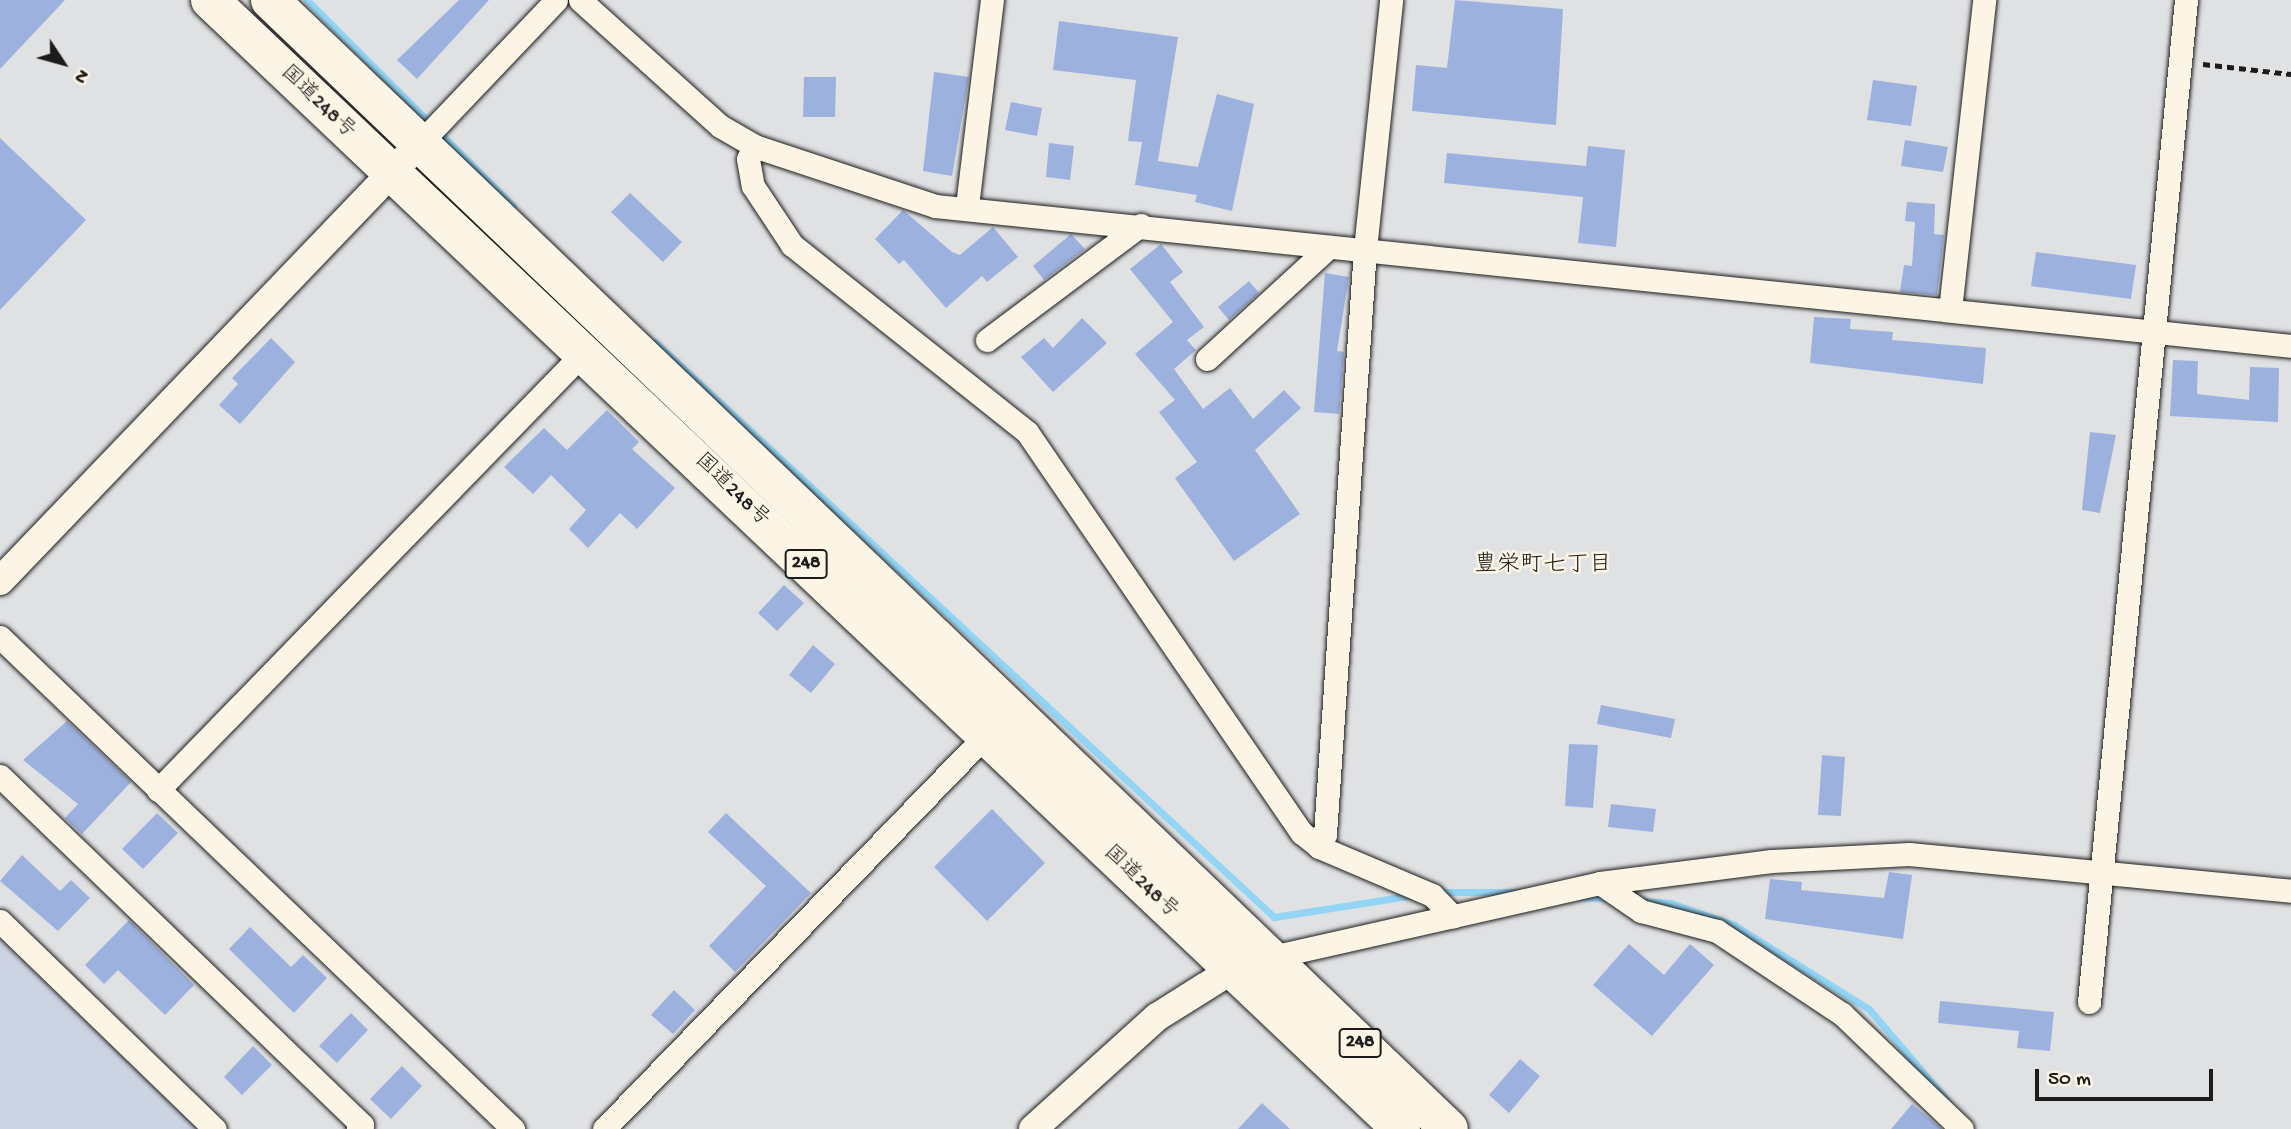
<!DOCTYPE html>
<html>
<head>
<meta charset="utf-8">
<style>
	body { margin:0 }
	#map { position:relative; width:2291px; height:1129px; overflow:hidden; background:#e0e1e3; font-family:"Gochi Hand","Klee One",sans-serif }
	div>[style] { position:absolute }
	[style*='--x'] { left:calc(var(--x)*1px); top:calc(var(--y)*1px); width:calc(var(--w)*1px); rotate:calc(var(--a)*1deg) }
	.built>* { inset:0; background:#ccd3e2 }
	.stream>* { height:7px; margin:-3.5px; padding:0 3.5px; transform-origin:3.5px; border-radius:3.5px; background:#93d5f5 }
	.building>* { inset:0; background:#9db1df }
	.path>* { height:4.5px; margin-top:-2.25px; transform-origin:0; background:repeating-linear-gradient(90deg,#1c1c1c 0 7px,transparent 0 12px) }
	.roads { filter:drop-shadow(0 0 2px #1c1c1c) drop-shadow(0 0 2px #1c1c1c) }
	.minor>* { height:23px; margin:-11.5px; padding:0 11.5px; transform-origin:11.5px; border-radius:11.5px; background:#fcf5e5 }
	.tertiary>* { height:28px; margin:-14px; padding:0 14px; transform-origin:14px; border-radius:14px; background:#fcf5e5 }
	.trunk>* { height:38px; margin:-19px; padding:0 19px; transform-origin:19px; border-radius:19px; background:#fcf5e5 }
	span { translate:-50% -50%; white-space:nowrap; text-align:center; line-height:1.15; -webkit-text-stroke:5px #fcf5e5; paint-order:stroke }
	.shield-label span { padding:2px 5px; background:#fcf5e5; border:2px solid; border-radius:5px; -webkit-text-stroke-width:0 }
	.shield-label { font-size:19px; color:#1c1c1c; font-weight:700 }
	.street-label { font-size:21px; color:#1c1c1c }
	.neighbourhood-label { font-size:23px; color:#1c1c1c }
	.north { position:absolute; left:28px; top:28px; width:70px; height:70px; -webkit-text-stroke:5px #fcf5e5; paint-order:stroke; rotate:126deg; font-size:19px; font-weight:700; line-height:28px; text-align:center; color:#1c1c1c }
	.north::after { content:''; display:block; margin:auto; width:24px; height:32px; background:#1c1c1c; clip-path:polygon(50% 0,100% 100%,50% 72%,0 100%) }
	.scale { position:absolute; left:2035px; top:1069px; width:178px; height:32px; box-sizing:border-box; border:4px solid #1c1c1c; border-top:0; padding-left:9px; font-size:21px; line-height:24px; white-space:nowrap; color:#1c1c1c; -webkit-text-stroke:5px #fcf5e5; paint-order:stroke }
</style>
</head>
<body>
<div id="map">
	<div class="built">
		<i style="clip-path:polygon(0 940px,198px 1129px,0 1129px)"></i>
	</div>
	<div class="stream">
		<i style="--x:307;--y:0;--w:291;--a:45"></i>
		<i style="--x:655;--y:342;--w:845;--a:42.89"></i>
		<i style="--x:1274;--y:917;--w:142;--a:-8.9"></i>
		<i style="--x:1436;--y:892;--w:82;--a:0"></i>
		<i style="--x:1582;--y:897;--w:27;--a:4"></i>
		<i style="--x:1642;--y:901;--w:29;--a:4"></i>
		<i style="--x:1671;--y:903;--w:67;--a:19.2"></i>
		<i style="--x:1734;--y:925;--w:159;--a:31.9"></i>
		<i style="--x:1869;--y:1009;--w:118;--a:49.5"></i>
	</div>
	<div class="building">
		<i style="clip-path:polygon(0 0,65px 0,0 69px)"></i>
		<i style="clip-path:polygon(459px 0,489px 0,417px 79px,397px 60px)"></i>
		<i style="clip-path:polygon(1455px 0,1563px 9px,1556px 125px,1412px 111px,1416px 65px,1447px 68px)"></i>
		<i style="clip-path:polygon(1059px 21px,1178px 37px,1158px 161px,1198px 167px,1217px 94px,1254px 104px,1232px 211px,1195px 202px,1197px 195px,1135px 185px,1142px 142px,1128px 141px,1136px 80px,1053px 70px)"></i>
		<i style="clip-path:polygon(934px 72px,969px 77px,952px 176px,923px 171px)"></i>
		<i style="clip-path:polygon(804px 77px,836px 77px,835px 117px,803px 117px)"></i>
		<i style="clip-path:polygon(1873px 80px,1917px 86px,1911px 126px,1867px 120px)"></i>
		<i style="clip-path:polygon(1011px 102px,1042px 108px,1037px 136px,1005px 130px)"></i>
		<i style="clip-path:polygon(0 138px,86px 220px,0 310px)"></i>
		<i style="clip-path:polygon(1905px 140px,1948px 147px,1943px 172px,1901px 166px)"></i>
		<i style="clip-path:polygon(1049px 143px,1074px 146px,1070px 180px,1046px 177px)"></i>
		<i style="clip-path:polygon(1588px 146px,1625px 150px,1616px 247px,1578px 243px,1583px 197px,1444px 183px,1447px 153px,1586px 166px)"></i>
		<i style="clip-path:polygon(630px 193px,682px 242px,663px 262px,611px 212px)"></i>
		<i style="clip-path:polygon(1907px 202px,1935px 204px,1934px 234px,1944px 235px,1937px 295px,1900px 292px,1904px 265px,1912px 266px,1915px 222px,1905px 221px)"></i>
		<i style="clip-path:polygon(903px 210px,952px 252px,960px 255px,993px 227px,1018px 257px,987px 282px,982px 276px,946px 308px,904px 260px,899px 264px,875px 239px)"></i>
		<i style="clip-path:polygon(1071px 234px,1085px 249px,1044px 280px,1033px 266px)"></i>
		<i style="clip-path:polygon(1161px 244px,1183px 272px,1170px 282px,1204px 327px,1187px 340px,1196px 350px,1174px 369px,1203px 409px,1230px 388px,1253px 419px,1284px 390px,1301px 408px,1255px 450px,1300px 514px,1234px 561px,1175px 478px,1197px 462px,1159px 412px,1175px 400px,1135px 354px,1173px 322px,1130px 269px)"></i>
		<i style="clip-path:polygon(2036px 252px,2136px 265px,2131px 299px,2031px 286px)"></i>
		<i style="clip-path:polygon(1325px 273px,1349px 277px,1337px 351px,1344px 352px,1339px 414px,1314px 412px)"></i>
		<i style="clip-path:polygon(1249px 281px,1259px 293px,1229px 320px,1218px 307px)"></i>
		<i style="clip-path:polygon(1814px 317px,1851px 319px,1850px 329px,1893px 332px,1892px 340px,1986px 348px,1983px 384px,1810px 363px)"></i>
		<i style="clip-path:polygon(1082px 318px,1107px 343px,1053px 392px,1021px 357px,1044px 338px,1053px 348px)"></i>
		<i style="clip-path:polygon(271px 338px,295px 362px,240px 424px,219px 405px,238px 384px,232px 378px)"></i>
		<i style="clip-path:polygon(2173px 360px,2198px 361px,2197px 394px,2249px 400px,2250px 367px,2279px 368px,2278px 422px,2170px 416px)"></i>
		<i style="clip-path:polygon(607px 410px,639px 442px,632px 449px,675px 488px,637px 529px,620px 513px,588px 548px,569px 529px,586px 510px,551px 475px,533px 494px,504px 467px,544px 428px,567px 450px)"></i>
		<i style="clip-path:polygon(2090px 432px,2116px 435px,2100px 513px,2082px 510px)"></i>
		<i style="clip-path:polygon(784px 585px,804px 603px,777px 631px,758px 613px)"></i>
		<i style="clip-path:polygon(813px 645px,835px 664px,811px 693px,789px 675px)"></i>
		<i style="clip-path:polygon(1601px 705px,1675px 719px,1671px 738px,1597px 724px)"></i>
		<i style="clip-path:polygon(67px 721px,131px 782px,82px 834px,65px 818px,78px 804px,23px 760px)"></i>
		<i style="clip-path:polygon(1569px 744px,1598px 745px,1593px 808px,1565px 806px)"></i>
		<i style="clip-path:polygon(1822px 755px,1845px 757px,1841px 816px,1818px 815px)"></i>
		<i style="clip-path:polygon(1611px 804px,1656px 809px,1653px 832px,1608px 827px)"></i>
		<i style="clip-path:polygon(992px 809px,1045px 863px,987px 921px,934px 867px)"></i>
		<i style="clip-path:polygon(157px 813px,178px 833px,143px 869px,122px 849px)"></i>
		<i style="clip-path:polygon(726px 813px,811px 893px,735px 972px,709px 946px,766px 886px,708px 832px)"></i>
		<i style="clip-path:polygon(22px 855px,60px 891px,71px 880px,90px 898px,58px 931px,0 881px)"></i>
		<i style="clip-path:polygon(1889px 872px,1912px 875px,1903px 939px,1765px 919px,1770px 879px,1802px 882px,1801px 890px,1884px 898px)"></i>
		<i style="clip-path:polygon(129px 920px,194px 985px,165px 1015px,118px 970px,104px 984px,85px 965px)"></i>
		<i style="clip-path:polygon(250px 927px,291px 967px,303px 955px,327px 978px,294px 1013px,229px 949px)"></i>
		<i style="clip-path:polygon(1629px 944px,1664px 975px,1690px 944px,1714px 965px,1652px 1036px,1593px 985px)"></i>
		<i style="clip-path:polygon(674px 990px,695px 1010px,673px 1034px,651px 1015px)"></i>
		<i style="clip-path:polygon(1940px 1001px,2054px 1012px,2050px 1051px,2017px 1048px,2019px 1031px,1938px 1023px)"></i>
		<i style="clip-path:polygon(351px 1013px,368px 1030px,337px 1063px,319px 1046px)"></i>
		<i style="clip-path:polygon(253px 1046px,272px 1065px,242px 1095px,224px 1077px)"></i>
		<i style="clip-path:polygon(1520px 1059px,1540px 1076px,1509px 1113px,1489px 1095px)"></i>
		<i style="clip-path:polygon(402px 1066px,422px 1086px,391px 1119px,370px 1099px)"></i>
		<i style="clip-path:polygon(1262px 1103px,1290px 1129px,1238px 1129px)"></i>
		<i style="clip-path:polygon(1912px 1104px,1942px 1129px,1891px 1129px)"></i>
	</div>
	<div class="path">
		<i style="--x:2203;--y:64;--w:89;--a:6.5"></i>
	</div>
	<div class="roads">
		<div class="minor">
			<i style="--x:580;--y:0;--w:188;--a:42"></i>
			<i style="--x:720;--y:126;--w:39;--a:30"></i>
			<i style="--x:754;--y:146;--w:191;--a:18.3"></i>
			<i style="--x:935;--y:206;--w:1363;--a:5.89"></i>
			<i style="--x:420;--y:143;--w:197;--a:-46.4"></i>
			<i style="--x:754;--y:146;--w:14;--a:115"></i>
			<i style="--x:748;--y:159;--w:27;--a:80"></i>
			<i style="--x:753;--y:186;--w:71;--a:56.5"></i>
			<i style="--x:792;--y:245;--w:300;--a:38.5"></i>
			<i style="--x:1027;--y:432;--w:486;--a:55.6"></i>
			<i style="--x:1302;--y:833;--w:22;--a:39"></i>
			<i style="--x:1319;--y:847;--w:123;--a:23"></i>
			<i style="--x:1432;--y:895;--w:30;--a:46"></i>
			<i style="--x:967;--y:206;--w:208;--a:-83.1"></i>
			<i style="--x:1950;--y:310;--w:312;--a:-83.7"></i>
			<i style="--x:987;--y:340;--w:192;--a:-36.8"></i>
			<i style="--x:1207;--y:359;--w:166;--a:-42.6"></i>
			<i style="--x:0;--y:637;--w:711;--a:43.8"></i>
			<i style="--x:0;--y:776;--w:503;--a:43.95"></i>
			<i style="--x:362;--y:1125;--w:6;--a:135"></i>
			<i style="--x:158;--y:790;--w:612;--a:-45.79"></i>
			<i style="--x:1319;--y:847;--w:14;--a:-65"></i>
			<i style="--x:1325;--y:834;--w:586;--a:-86.09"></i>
			<i style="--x:1365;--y:249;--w:250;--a:-84"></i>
			<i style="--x:1600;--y:883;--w:50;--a:34.3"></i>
			<i style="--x:1641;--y:911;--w:79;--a:14.7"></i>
			<i style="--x:1717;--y:931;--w:150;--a:33.6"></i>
			<i style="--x:1842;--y:1014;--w:166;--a:43.8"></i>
			<i style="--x:0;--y:921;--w:299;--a:44.1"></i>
			<i style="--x:1263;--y:959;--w:345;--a:-12.7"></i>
			<i style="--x:1600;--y:883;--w:173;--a:-7.3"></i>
			<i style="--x:1772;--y:861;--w:137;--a:-2.9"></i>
			<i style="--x:1909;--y:854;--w:384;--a:5.5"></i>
			<i style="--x:2089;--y:1002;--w:1007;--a:-84.47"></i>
			<i style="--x:604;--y:1129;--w:547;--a:-45.89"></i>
		</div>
		<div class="tertiary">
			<i style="--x:0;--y:581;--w:607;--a:-46.2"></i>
			<i style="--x:1033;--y:1129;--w:167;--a:-42.1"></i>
			<i style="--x:1157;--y:1017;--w:89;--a:-32.1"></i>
		</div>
		<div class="trunk">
			<i style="--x:210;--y:0;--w:1641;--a:43.47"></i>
			<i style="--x:270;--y:0;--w:1632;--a:43.76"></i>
		</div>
	</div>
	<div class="shield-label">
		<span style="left:806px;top:564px">248</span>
		<span style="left:1360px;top:1043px">248</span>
	</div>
	<div class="street-label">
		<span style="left:317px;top:103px;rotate:44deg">国道248号</span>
		<span style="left:731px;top:491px;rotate:44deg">国道248号</span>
		<span style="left:1140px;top:883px;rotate:44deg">国道248号</span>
	</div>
	<div class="neighbourhood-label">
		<span style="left:1543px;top:566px">豊栄町七丁目</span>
	</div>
	<div class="north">N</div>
	<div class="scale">50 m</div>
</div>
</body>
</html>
